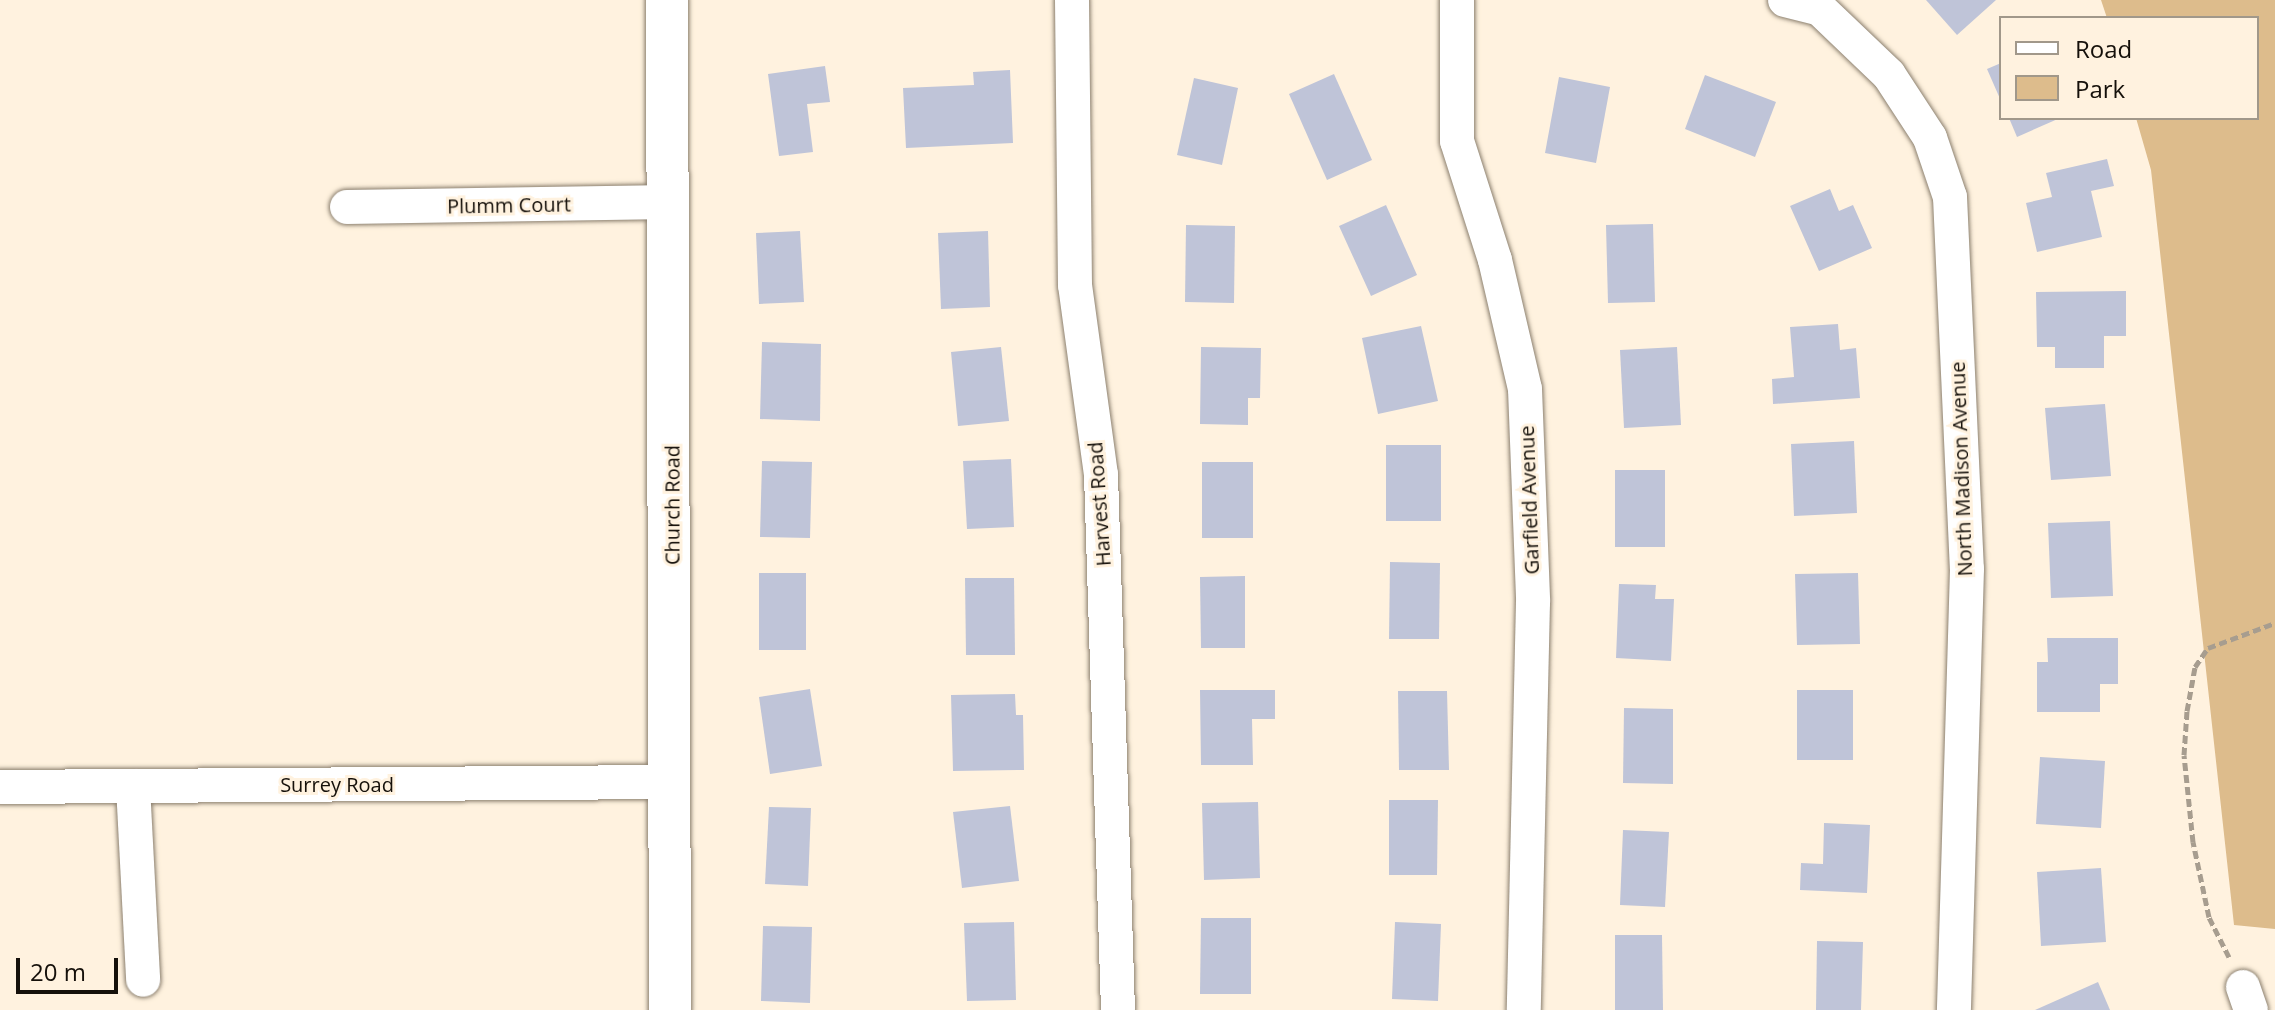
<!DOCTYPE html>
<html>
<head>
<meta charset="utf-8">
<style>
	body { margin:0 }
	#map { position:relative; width:2275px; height:1010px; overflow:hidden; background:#fff2df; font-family:"Open Sans",sans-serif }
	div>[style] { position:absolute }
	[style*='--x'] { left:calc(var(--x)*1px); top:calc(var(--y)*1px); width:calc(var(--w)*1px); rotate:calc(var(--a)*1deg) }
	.green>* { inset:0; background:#ddbc8c }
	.building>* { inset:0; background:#bfc4d8 }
	.path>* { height:5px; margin-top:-2.5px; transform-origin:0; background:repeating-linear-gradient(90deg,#a79d8f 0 8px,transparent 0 12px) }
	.roads { filter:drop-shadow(0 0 2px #8c806f) drop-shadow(0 0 2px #8c806f) }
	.minor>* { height:34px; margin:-17px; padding:0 17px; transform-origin:17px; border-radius:17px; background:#fff }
	.major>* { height:42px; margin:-21px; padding:0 21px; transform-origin:21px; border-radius:21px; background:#fff }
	span { translate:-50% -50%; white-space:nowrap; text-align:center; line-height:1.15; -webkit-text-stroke:6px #fff2df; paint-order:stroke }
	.street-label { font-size:20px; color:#15100a }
	.legend { position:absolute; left:1999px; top:16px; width:260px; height:104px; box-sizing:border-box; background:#fff2df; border:2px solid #a1988a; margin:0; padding:10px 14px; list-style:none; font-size:24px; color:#15100a }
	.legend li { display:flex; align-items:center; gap:16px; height:40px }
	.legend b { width:40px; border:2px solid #a1988a }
	.scale { position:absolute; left:16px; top:958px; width:102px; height:36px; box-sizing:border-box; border:4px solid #15100a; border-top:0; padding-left:10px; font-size:24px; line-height:28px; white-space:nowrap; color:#15100a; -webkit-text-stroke:6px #fff2df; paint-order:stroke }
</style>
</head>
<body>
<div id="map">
	<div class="green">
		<i style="clip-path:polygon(2101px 0,2275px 0,2275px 929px,2234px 925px,2151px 170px,2136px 118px,2257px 118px,2257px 18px,2107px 18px)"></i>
	</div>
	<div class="building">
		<i style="clip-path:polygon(1926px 0,1996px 0,1957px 35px)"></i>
		<i style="clip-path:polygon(2001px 63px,2001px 101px,1987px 69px)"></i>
		<i style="clip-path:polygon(825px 66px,830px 102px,807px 104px,813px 152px,779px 156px,768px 74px)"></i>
		<i style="clip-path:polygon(1010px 70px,1013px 143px,906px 148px,903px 88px,974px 85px,973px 72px)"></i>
		<i style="clip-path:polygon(1334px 74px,1372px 160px,1327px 180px,1289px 94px)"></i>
		<i style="clip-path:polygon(1705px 75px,1776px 102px,1755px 157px,1685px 129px)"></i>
		<i style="clip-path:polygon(1559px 77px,1610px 87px,1596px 163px,1545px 153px)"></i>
		<i style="clip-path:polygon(1194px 78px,1238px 88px,1222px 165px,1177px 155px)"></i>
		<i style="clip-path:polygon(2009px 118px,2060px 118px,2017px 137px)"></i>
		<i style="clip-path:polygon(2107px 159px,2114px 186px,2091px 191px,2102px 237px,2037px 252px,2026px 203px,2052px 197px,2046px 173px)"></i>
		<i style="clip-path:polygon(1830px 189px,1839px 211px,1853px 205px,1872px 248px,1819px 271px,1790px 206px)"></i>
		<i style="clip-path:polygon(1386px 205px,1417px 275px,1371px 296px,1339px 226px)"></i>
		<i style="clip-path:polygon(1653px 224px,1655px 302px,1608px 303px,1606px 225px)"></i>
		<i style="clip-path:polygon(1186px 225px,1235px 226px,1234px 303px,1185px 302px)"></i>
		<i style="clip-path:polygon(800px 231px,804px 302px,759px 304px,756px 233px)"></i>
		<i style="clip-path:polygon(988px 231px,990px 307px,941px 309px,938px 233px)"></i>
		<i style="clip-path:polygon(2126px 291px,2126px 336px,2104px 336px,2104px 368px,2055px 368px,2055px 347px,2037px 347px,2036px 292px)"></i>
		<i style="clip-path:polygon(1838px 324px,1840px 350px,1856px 348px,1860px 398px,1773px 404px,1772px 379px,1794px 377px,1790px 327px)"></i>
		<i style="clip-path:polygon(1421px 326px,1438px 401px,1378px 414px,1362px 338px)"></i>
		<i style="clip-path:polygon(762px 342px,821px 344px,820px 421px,760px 419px)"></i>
		<i style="clip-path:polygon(1001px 347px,1009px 421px,958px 426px,951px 352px)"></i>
		<i style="clip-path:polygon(1201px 347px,1261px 348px,1260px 398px,1248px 398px,1248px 425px,1200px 424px)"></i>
		<i style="clip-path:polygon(1677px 347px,1681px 425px,1624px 428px,1620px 350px)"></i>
		<i style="clip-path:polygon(2105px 404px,2111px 476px,2051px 480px,2045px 408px)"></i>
		<i style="clip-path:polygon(1854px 441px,1857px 513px,1794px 516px,1791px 444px)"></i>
		<i style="clip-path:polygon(1386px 445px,1441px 445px,1441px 521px,1386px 521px)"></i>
		<i style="clip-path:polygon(1011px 459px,1014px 527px,967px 529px,963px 461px)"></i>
		<i style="clip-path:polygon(762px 461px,812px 462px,810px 538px,760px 537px)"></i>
		<i style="clip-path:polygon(1202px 462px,1253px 462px,1253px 538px,1202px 538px)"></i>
		<i style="clip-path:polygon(1615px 470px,1665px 470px,1665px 547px,1615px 547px)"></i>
		<i style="clip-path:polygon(2110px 521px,2113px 596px,2051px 598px,2048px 523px)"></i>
		<i style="clip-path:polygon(1390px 562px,1440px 563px,1439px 639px,1389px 639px)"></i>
		<i style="clip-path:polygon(759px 573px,806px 573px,806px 650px,759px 650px)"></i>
		<i style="clip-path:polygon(1858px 573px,1860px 644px,1797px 645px,1795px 574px)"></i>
		<i style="clip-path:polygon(1245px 576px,1245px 648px,1201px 648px,1200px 577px)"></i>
		<i style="clip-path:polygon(965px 578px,1014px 578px,1015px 655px,966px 655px)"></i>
		<i style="clip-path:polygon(1619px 584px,1656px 585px,1655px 599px,1674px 599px,1671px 661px,1616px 658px)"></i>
		<i style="clip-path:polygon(2047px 638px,2118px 638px,2118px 684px,2100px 684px,2100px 712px,2037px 712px,2037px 662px,2048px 662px)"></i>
		<i style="clip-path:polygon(810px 689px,822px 766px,770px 774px,759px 697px)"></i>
		<i style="clip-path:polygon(1200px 690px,1275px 690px,1275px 719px,1252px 719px,1253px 765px,1201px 765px)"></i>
		<i style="clip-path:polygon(1797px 690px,1853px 690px,1853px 760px,1797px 760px)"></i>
		<i style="clip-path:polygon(1398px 691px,1447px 691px,1449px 770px,1399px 770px)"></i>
		<i style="clip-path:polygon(1015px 694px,1016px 715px,1023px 715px,1024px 770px,953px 771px,951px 695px)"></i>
		<i style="clip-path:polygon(1624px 708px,1673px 709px,1673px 784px,1623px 783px)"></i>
		<i style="clip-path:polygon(2040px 757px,2105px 761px,2101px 828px,2036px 824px)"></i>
		<i style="clip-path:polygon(1389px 800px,1438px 800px,1437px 875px,1389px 875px)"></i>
		<i style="clip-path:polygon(1258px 802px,1260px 878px,1204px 880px,1202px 803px)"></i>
		<i style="clip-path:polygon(1010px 806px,1019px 881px,962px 888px,953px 812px)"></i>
		<i style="clip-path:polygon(769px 807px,811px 808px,808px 886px,765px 884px)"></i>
		<i style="clip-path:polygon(1824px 823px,1870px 825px,1867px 893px,1800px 890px,1801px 863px,1823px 864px)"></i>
		<i style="clip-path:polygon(1623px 830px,1669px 832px,1665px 907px,1620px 905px)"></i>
		<i style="clip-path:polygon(2101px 868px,2106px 942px,2041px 946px,2037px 872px)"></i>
		<i style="clip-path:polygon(1201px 918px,1251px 918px,1251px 994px,1200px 994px)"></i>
		<i style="clip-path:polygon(1014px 922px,1016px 1000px,967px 1001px,964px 923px)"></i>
		<i style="clip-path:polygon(1395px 922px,1441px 924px,1438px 1001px,1392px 999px)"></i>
		<i style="clip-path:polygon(763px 926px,812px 927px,810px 1003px,761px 1001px)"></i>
		<i style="clip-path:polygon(1615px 935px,1662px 935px,1663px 1010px,1615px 1010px)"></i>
		<i style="clip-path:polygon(1817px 941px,1863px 942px,1861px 1010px,1816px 1010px)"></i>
		<i style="clip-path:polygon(2098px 982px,2110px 1010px,2035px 1010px)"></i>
	</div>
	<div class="path">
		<i style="--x:2229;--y:957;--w:45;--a:-116.6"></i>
		<i style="--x:2209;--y:917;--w:77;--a:-102"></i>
		<i style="--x:2193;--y:842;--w:87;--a:-95.9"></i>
		<i style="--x:2184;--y:755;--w:44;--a:-86.1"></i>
		<i style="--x:2187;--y:711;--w:45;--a:-79.7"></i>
		<i style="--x:2195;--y:667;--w:23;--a:-56"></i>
		<i style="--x:2208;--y:648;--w:72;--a:-20.5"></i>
	</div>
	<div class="roads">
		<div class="minor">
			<i style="--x:1072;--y:0;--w:285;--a:89.4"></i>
			<i style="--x:1075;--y:285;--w:192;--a:82.2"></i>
			<i style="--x:1101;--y:475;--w:535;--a:88.18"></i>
			<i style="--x:1457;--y:0;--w:141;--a:90"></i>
			<i style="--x:1457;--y:141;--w:125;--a:72.3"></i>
			<i style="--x:1495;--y:260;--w:132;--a:76.9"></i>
			<i style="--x:1525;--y:389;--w:213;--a:87.8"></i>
			<i style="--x:1533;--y:602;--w:408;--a:91.3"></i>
			<i style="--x:1785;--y:0;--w:36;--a:14"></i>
			<i style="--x:1820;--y:9;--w:95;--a:43.7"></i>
			<i style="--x:1889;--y:75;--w:75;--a:56.9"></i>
			<i style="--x:1930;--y:138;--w:62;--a:71.3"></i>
			<i style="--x:1950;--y:197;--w:372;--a:87.4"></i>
			<i style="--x:1967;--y:569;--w:441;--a:91.7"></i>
			<i style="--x:347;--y:207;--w:323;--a:-0.9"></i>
			<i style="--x:133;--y:786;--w:194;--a:87"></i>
			<i style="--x:0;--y:787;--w:673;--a:-0.43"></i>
			<i style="--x:2243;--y:987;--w:24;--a:71"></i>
		</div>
		<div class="major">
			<i style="--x:667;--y:0;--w:1010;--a:89.83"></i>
		</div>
	</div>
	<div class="street-label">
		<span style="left:509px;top:205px;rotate:-1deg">Plumm Court</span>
		<span style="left:1961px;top:469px;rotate:-92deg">North Madison Avenue</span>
		<span style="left:1529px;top:500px;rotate:-92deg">Garfield Avenue</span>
		<span style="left:1099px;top:504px;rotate:-94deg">Harvest Road</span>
		<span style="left:672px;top:505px;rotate:-90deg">Church Road</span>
		<span style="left:337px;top:784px">Surrey Road</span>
	</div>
	<ul class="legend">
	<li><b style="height:10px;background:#fff"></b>Road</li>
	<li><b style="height:22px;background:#ddbc8c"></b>Park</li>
	</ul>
	<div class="scale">20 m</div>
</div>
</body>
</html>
